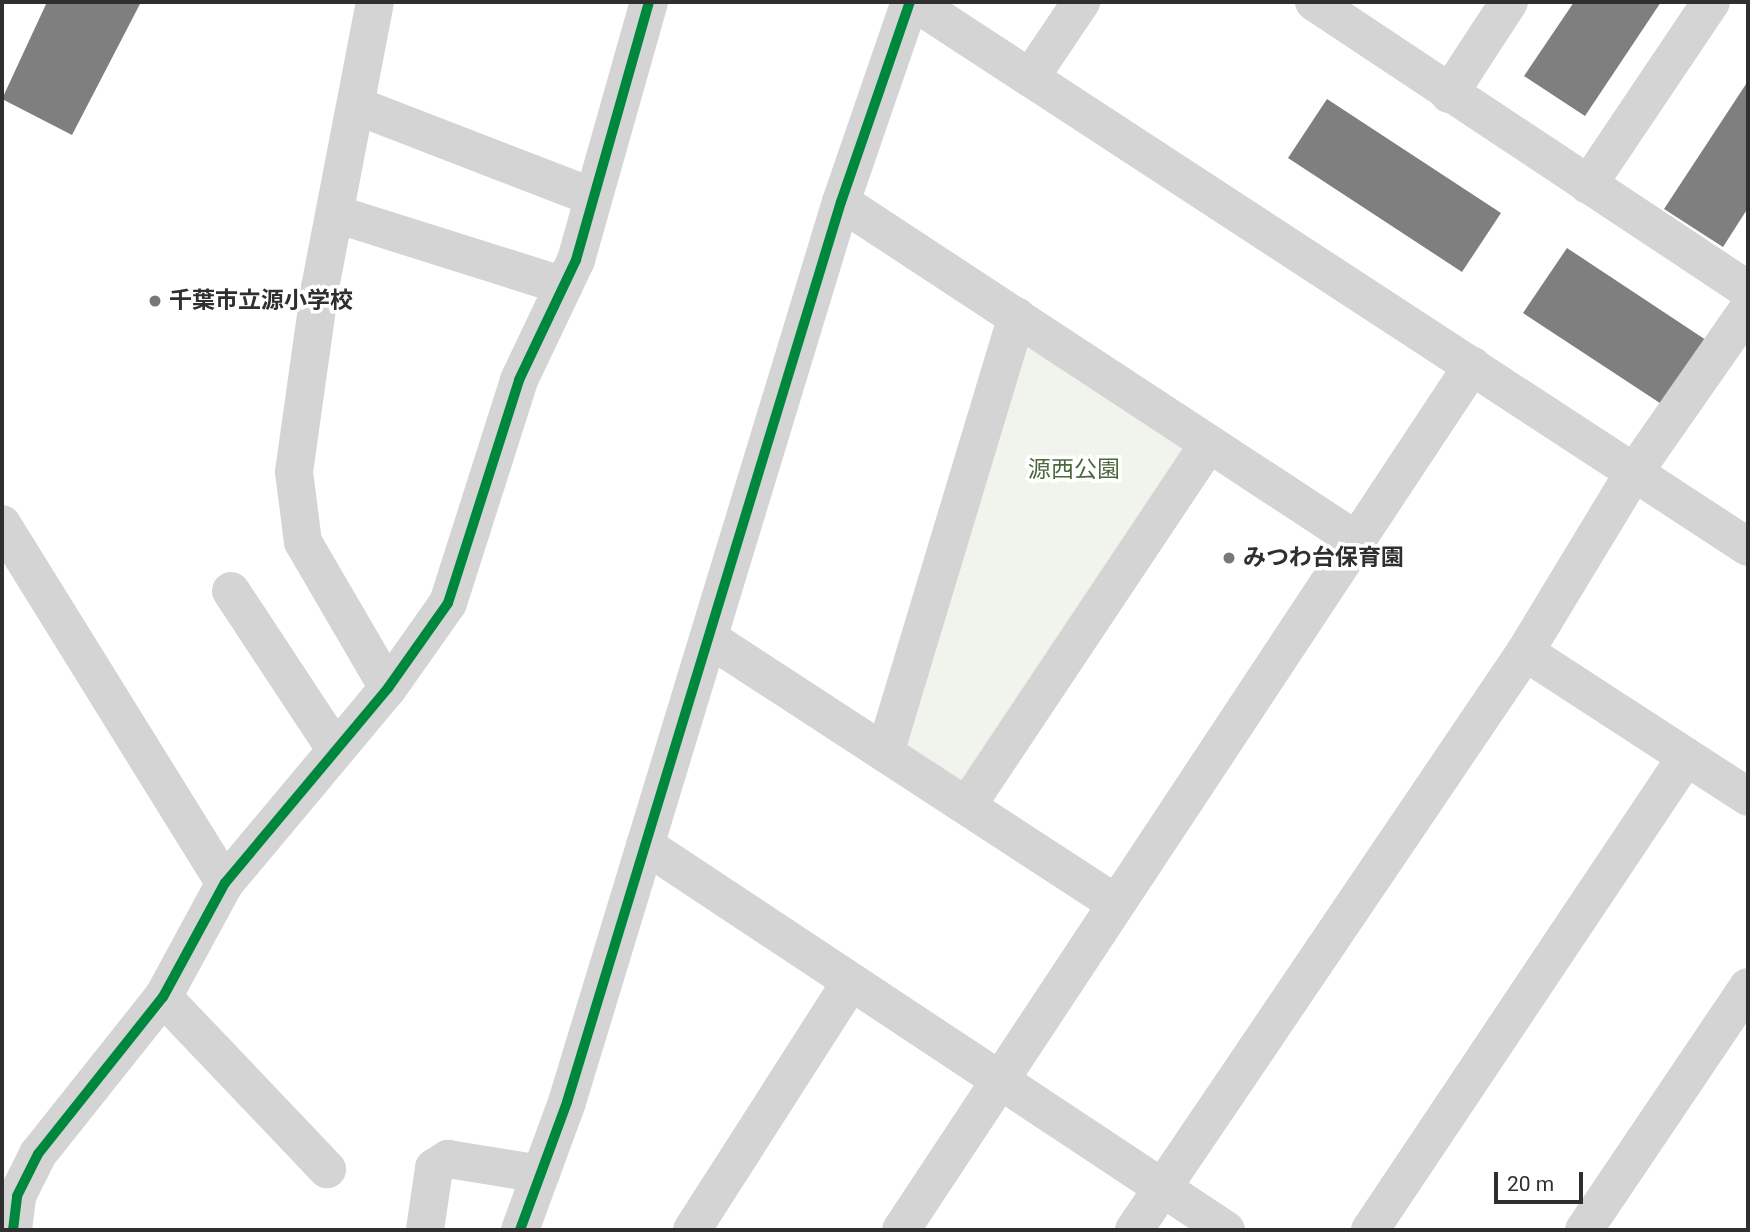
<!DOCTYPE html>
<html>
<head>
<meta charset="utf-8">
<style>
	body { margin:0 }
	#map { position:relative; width:1750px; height:1232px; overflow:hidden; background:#fff; font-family:Roboto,"Noto Sans JP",sans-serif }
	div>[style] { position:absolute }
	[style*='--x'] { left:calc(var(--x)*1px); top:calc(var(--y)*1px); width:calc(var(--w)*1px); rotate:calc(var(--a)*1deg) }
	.green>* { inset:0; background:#f0f4ec }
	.building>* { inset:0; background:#7f7f7f }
	.minor>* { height:38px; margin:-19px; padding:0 19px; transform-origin:19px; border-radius:19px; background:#d4d4d4 }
	.cycleway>* { height:10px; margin:-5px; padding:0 5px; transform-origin:5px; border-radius:5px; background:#00873e }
	.dots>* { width:19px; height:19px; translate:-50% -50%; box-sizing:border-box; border:4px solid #fff; border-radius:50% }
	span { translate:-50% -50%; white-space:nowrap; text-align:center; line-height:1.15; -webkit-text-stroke:7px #fff; paint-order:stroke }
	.poi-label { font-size:23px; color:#2f2f2f; font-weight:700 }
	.left { translate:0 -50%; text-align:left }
	.park-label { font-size:23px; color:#4c693e }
	.frame { position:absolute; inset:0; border:4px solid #2f2f2f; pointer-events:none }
	.scale { position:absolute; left:1494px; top:1172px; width:89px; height:32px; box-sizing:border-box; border:4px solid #2f2f2f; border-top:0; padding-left:9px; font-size:21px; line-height:24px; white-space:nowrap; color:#2f2f2f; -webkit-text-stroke:5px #fff; paint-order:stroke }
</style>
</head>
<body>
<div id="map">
	<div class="green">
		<i style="clip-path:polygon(1026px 338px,1191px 446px,973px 781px,953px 788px,903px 748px)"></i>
	</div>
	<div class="building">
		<i style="clip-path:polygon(47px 2px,141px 2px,72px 135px,2px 99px)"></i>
		<i style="clip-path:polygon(1574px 2px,1661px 2px,1585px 116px,1524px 76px)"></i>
		<i style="clip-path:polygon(1748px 81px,1748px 208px,1723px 247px,1664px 209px)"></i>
		<i style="clip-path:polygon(1327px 99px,1501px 213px,1462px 272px,1288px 158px)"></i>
		<i style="clip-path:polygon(1567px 248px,1712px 344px,1669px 409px,1523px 313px)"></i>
	</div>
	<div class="minor">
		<i style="--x:375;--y:2;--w:290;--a:100.9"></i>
		<i style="--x:320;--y:287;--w:187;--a:98"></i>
		<i style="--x:294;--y:472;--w:71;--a:82.7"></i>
		<i style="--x:303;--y:542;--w:169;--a:59.8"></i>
		<i style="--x:914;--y:2;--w:996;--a:33.16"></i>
		<i style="--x:1314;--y:2;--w:521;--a:33.57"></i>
		<i style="--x:1030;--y:78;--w:92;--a:-56.1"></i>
		<i style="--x:1449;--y:94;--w:110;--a:-56.9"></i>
		<i style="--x:357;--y:106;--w:250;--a:21.1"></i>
		<i style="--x:1588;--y:185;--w:220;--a:-56.1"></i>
		<i style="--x:841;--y:202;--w:616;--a:33.28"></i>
		<i style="--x:336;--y:214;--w:239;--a:17.5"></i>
		<i style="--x:2;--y:524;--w:423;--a:58.2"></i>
		<i style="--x:231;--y:591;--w:187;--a:56.6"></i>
		<i style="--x:710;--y:639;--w:483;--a:33.1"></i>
		<i style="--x:1525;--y:652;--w:266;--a:33"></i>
		<i style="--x:885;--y:753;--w:456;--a:-73.2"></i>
		<i style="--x:967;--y:806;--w:435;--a:-56.3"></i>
		<i style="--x:645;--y:845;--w:697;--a:33.53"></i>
		<i style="--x:163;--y:997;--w:238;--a:46.4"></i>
		<i style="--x:13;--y:1230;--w:34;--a:-83"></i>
		<i style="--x:17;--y:1196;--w:47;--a:-63.4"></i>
		<i style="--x:38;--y:1154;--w:201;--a:-51.5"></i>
		<i style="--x:163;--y:997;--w:130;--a:-61.5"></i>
		<i style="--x:225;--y:883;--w:254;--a:-50.1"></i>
		<i style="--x:388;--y:688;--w:104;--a:-54.8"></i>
		<i style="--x:448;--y:603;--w:234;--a:-72.3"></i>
		<i style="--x:519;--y:380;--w:133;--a:-64.6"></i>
		<i style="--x:576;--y:260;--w:268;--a:-74.2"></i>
		<i style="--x:425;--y:1230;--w:63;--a:-81.7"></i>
		<i style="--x:434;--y:1168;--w:17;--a:-33"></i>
		<i style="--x:448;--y:1159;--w:94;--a:9.2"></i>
		<i style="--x:520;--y:1230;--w:136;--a:-69.8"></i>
		<i style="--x:567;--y:1102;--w:941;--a:-73.07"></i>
		<i style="--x:841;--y:202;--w:212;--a:-71"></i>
		<i style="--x:692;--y:1230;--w:293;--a:-57.4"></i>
		<i style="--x:901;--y:1230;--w:1036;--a:-56.54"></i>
		<i style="--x:1134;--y:1230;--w:698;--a:-55.92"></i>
		<i style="--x:1525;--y:652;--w:208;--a:-58.8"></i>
		<i style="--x:1633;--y:474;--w:201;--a:-55.1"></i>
		<i style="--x:1370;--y:1230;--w:569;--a:-56.25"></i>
		<i style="--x:1584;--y:1230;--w:293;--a:-56"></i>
	</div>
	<div class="cycleway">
		<i style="--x:13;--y:1230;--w:34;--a:-83"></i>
		<i style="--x:17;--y:1196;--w:47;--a:-63.4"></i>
		<i style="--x:38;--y:1154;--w:201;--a:-51.5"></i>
		<i style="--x:163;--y:997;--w:130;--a:-61.5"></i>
		<i style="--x:225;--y:883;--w:254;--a:-50.1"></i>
		<i style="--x:388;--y:688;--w:104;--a:-54.8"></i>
		<i style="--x:448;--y:603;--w:234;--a:-72.3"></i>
		<i style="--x:519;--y:380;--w:133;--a:-64.6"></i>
		<i style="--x:576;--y:260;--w:268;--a:-74.2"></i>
		<i style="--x:520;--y:1230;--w:136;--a:-69.8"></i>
		<i style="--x:567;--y:1102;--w:941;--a:-73.07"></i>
		<i style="--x:841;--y:202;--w:212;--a:-71"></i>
	</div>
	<div class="dots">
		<i style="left:155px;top:301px;background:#787878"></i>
		<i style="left:1229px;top:558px;background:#787878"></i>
	</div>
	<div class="poi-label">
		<span class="left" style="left:169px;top:301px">千葉市立源小学校</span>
		<span class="left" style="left:1243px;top:558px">みつわ台保育園</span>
	</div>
	<div class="park-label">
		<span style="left:1074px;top:470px">源西公園</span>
	</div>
	<div class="frame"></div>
	<div class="scale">20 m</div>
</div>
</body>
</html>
